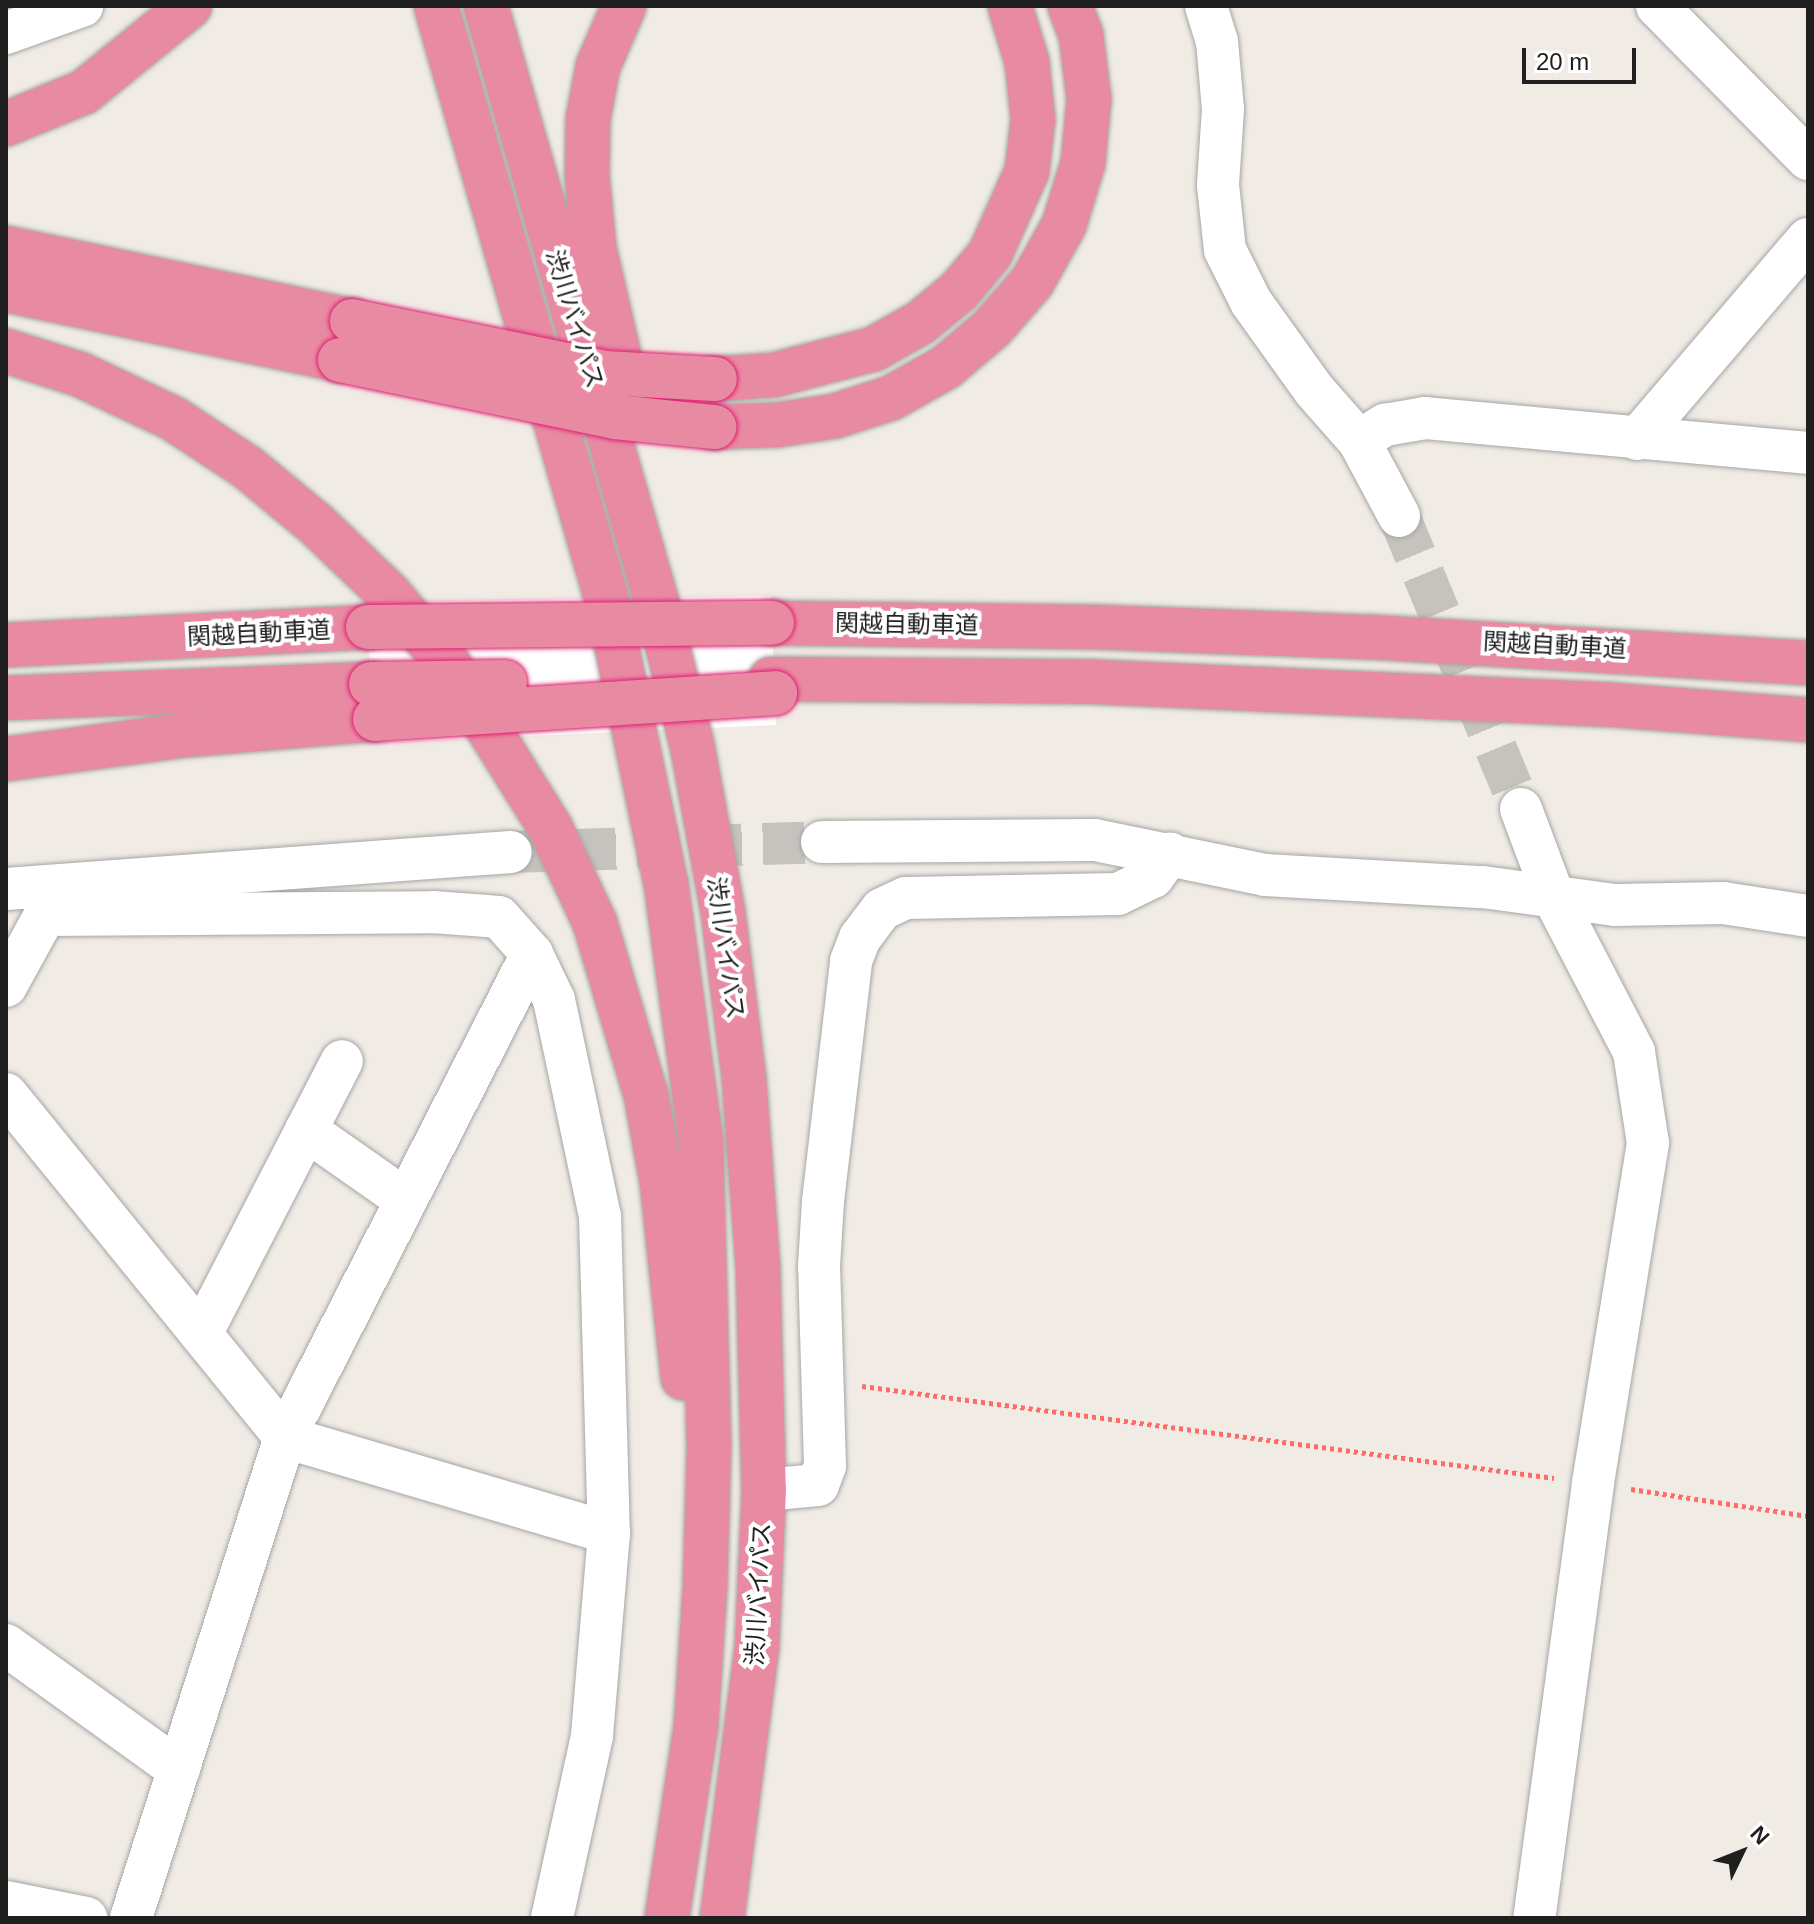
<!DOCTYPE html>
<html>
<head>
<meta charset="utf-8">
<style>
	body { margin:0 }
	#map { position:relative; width:1814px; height:1924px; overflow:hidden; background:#f0ebe4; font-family:Helvetica,"Noto Sans JP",sans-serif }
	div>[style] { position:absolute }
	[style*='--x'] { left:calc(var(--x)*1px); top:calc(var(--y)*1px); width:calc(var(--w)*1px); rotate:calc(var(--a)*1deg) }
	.pier>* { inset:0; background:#fff }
	.minor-tunnel>* { height:42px; margin-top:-21px; transform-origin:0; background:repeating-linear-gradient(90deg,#c6c2bd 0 42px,transparent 0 63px) }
	.path>* { height:5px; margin-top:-2.5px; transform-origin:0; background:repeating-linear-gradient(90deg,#fd6c68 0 4px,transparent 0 8px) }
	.roads { filter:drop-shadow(0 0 2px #a6a6a6) drop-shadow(0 0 2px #a6a6a6) }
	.minor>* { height:42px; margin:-21px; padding:0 21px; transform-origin:21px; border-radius:21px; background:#fff }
	.highway>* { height:44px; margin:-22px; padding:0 22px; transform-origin:22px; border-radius:22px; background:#e98aa3 }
	.bridges { filter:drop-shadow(0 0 2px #df2070) drop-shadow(0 0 2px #df2070) }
	.highway-bridge>* { height:44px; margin:-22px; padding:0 22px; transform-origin:22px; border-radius:22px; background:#e98aa3 }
	span { translate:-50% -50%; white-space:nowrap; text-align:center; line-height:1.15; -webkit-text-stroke:8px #fff; paint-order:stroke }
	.street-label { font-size:24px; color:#1f1f1f }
	.frame { position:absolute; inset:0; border:8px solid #1f1f1f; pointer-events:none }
	.north { position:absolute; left:1702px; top:1812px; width:80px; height:80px; -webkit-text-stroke:6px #fff; paint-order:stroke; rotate:47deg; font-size:22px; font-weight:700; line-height:32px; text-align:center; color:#1f1f1f }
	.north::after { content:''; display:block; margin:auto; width:28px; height:36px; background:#1f1f1f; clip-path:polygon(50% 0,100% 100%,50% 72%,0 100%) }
	.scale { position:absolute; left:1522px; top:48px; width:114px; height:36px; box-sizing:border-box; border:4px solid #1f1f1f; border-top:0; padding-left:10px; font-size:24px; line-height:28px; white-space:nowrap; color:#1f1f1f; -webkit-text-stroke:6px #fff; paint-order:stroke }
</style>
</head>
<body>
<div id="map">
	<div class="pier">
		<i style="clip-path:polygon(771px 596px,776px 725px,373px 743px,367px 602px)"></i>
	</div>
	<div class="minor-tunnel">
		<i style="--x:1399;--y:516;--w:317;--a:67.4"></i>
		<i style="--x:511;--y:852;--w:311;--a:-1.8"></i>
	</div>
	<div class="path">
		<i style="--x:862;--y:1386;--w:698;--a:7.57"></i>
		<i style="--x:1631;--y:1489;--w:179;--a:8.7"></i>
	</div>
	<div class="roads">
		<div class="minor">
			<i style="--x:1206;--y:6;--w:37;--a:73"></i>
			<i style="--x:1217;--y:41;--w:68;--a:85"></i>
			<i style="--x:1223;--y:109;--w:76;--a:93.8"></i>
			<i style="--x:1218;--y:185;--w:65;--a:83.9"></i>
			<i style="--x:1225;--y:250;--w:58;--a:63.4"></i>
			<i style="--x:1251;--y:302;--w:108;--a:54.4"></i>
			<i style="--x:1314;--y:390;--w:68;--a:48.6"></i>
			<i style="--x:1359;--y:441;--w:85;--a:61.9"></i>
			<i style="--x:1657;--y:6;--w:215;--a:45.4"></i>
			<i style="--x:6;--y:33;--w:81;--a:-19.6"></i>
			<i style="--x:1637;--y:439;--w:263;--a:-49.5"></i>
			<i style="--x:1359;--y:441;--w:31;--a:-32"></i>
			<i style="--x:1385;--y:425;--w:41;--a:-9.9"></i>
			<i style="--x:1425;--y:418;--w:385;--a:5.2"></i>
			<i style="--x:1521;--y:809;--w:97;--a:69.5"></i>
			<i style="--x:1555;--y:900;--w:171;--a:62.5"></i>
			<i style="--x:1634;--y:1052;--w:92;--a:81.3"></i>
			<i style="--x:1648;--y:1143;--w:345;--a:99.2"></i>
			<i style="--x:1593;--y:1484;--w:438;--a:97.7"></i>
			<i style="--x:822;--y:842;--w:273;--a:-0.4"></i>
			<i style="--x:1095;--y:840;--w:174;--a:11.6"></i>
			<i style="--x:1265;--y:875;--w:218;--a:3.2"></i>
			<i style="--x:1483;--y:887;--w:133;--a:7.8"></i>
			<i style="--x:1615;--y:905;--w:108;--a:-1.1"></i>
			<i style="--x:1723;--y:903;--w:86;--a:8.7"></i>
			<i style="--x:6;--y:889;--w:506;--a:-4.19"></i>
			<i style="--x:45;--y:915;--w:388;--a:-0.4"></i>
			<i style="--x:433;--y:912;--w:66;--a:4.3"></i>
			<i style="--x:499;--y:917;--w:50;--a:48.3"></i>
			<i style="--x:532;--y:954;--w:51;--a:64.4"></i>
			<i style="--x:554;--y:1000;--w:221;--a:78"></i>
			<i style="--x:600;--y:1216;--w:317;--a:88.4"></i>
			<i style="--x:609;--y:1533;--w:204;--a:94.8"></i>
			<i style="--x:592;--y:1736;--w:186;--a:102.4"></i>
			<i style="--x:6;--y:986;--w:81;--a:-61.2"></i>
			<i style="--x:6;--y:1094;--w:442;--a:50.9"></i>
			<i style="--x:285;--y:1437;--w:338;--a:16.5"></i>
			<i style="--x:306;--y:1130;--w:122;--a:35"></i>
			<i style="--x:201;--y:1334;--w:307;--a:-62.7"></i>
			<i style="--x:764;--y:1490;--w:54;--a:-5.3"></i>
			<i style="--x:818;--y:1485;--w:20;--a:-70"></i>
			<i style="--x:825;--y:1466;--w:200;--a:-91.7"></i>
			<i style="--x:819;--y:1266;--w:65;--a:-86.5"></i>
			<i style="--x:823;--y:1201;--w:242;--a:-83.3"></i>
			<i style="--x:851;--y:961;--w:25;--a:-69"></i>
			<i style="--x:860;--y:938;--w:36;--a:-53"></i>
			<i style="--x:882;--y:909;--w:26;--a:-25"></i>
			<i style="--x:906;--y:898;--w:212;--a:-1.1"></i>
			<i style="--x:1118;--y:894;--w:39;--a:-26"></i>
			<i style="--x:1153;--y:877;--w:29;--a:-54"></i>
			<i style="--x:6;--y:1645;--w:213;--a:35.8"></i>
			<i style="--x:6;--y:1902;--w:82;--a:11.3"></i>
			<i style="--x:131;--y:1918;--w:505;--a:-72.25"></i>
			<i style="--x:285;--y:1437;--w:542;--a:-62.92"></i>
		</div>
		<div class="highway">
			<i style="--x:436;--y:6;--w:622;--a:73.95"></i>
			<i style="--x:608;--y:604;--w:285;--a:78.3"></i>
			<i style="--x:666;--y:883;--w:262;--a:82.3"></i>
			<i style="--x:701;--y:1143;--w:302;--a:88.5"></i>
			<i style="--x:709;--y:1445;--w:142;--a:91.6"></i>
			<i style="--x:705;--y:1587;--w:139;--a:93.7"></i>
			<i style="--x:696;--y:1726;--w:194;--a:98.6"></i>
			<i style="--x:486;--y:6;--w:621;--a:74.02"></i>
			<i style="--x:657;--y:603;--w:151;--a:76.2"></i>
			<i style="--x:693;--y:750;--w:165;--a:79.5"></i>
			<i style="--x:723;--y:912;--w:167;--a:82.8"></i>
			<i style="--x:744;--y:1078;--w:191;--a:85.8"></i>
			<i style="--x:758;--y:1268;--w:222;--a:88.5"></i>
			<i style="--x:764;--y:1490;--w:156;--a:92.6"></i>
			<i style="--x:757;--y:1646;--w:274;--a:97.3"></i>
			<i style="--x:624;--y:6;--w:65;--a:113.4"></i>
			<i style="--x:598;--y:66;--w:54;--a:100.7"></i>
			<i style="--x:588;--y:119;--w:55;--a:91"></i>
			<i style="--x:587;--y:174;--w:74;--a:84.6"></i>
			<i style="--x:594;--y:248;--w:164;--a:77"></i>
			<i style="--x:6;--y:124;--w:84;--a:-22.3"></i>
			<i style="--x:84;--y:92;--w:136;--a:-39.1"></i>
			<i style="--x:6;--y:248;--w:354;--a:11.9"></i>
			<i style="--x:6;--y:290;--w:341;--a:11.8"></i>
			<i style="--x:6;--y:351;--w:77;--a:17.5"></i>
			<i style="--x:79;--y:374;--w:105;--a:25.3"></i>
			<i style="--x:174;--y:419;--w:87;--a:33.3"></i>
			<i style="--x:247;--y:467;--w:89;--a:39.6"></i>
			<i style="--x:316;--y:524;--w:101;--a:43.8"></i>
			<i style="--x:389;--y:594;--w:93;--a:49.8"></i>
			<i style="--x:449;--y:665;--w:191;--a:58.1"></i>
			<i style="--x:550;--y:827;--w:106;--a:64.9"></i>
			<i style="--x:595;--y:923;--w:179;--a:73.5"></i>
			<i style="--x:646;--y:1095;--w:88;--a:79.6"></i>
			<i style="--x:662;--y:1182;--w:197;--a:83.9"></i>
			<i style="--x:715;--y:379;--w:59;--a:-3.9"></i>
			<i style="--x:774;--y:375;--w:103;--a:-14.6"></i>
			<i style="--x:874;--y:349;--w:53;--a:-29.5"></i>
			<i style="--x:920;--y:323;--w:50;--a:-39.4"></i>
			<i style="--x:959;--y:291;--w:48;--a:-50"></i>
			<i style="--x:990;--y:254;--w:91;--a:-66"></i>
			<i style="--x:1027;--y:171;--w:52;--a:-83.4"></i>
			<i style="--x:1033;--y:119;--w:57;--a:-96"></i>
			<i style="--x:1027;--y:62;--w:59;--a:-106.9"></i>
			<i style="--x:714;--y:427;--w:63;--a:-1.8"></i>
			<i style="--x:777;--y:425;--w:59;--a:-8.8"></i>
			<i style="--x:835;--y:416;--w:59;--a:-17.8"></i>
			<i style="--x:891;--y:398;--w:63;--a:-29.4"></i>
			<i style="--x:946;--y:367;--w:60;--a:-40.3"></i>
			<i style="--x:992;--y:328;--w:61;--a:-49"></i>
			<i style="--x:1032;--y:282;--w:65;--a:-60.7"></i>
			<i style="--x:1064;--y:225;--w:65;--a:-73"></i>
			<i style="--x:1083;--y:163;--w:64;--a:-84.6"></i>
			<i style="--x:1089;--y:99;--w:64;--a:-97.1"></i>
			<i style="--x:1081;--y:35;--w:31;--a:-111"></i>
			<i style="--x:772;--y:623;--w:322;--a:0.7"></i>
			<i style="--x:1094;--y:627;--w:277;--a:2.1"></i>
			<i style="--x:1371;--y:637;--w:438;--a:3.4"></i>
			<i style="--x:6;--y:645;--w:362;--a:-2.8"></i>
			<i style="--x:771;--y:679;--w:326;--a:0.5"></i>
			<i style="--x:1097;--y:682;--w:519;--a:2.54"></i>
			<i style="--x:1615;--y:705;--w:194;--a:4.4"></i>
			<i style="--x:6;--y:698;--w:365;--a:-2.2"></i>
			<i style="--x:6;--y:759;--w:181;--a:-7.6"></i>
			<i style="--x:185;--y:735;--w:191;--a:-4.8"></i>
		</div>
	</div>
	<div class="bridges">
		<div class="highway-bridge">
			<i style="--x:352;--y:321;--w:258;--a:11.6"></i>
			<i style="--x:605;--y:373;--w:110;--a:3.1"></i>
			<i style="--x:340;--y:360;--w:281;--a:11.7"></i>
			<i style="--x:615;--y:417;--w:100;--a:5.8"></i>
			<i style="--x:368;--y:627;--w:404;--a:-0.6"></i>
			<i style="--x:371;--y:684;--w:134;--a:-0.9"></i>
			<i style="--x:375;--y:719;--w:401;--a:-3.7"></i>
		</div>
	</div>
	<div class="street-label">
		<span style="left:575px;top:319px;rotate:73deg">渋川バイパス</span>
		<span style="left:907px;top:624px;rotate:1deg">関越自動車道</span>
		<span style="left:259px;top:633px;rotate:-3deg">関越自動車道</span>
		<span style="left:1555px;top:645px;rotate:3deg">関越自動車道</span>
		<span style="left:726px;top:948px;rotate:82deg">渋川バイパス</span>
		<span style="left:758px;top:1594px;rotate:-87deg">渋川バイパス</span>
	</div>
	<div class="frame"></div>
	<div class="north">N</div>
	<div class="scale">20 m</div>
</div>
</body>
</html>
